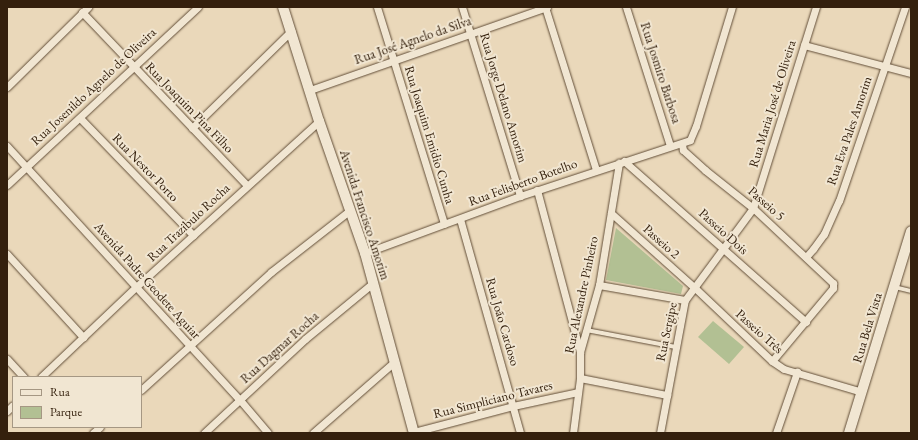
<!DOCTYPE html>
<html>
<head>
<meta charset="utf-8">
<style>
	body { margin:0 }
	#map { position:relative; width:918px; height:440px; overflow:hidden; background:#ead8ba; font-family:"EB Garamond",serif }
	div>[style] { position:absolute }
	[style*='--x'] { left:calc(var(--x)*1px); top:calc(var(--y)*1px); width:calc(var(--w)*1px); rotate:calc(var(--a)*1deg) }
	.green>* { inset:0; background:#b2c093 }
	.roads { filter:drop-shadow(0 0 1px #624e38) drop-shadow(0 0 1px #624e38) }
	.lane>* { height:3.5px; margin:-1.75px; padding:0 1.75px; transform-origin:1.75px; border-radius:1.75px; background:#f1e6d2 }
	.street>* { height:7px; margin:-3.5px; padding:0 3.5px; transform-origin:3.5px; border-radius:3.5px; background:#f1e6d2 }
	.secondary>* { height:10px; margin:-5px; padding:0 5px; transform-origin:5px; border-radius:5px; background:#f1e6d2 }
	span { translate:-50% -50%; white-space:nowrap; text-align:center; line-height:1.15; -webkit-text-stroke:4px #f1e6d2; paint-order:stroke }
	.street-label { font-size:13px; color:#34200d }
	.frame { position:absolute; inset:0; border:8px solid #34200d; pointer-events:none }
	.legend { position:absolute; left:12px; top:376px; width:130px; height:52px; box-sizing:border-box; background:#f1e6d2; border:1px solid #a59783; margin:0; padding:5px 7px; list-style:none; font-size:12px; color:#34200d }
	.legend li { display:flex; align-items:center; gap:8px; height:20px }
	.legend b { width:20px; border:1px solid #a59783 }
</style>
</head>
<body>
<div id="map">
	<div class="green">
		<i style="clip-path:polygon(616px 228px,683px 286px,681px 294px,606px 280px)"></i>
		<i style="clip-path:polygon(713px 321px,744px 347px,729px 364px,698px 337px)"></i>
	</div>
	<div class="roads">
		<div class="lane">
			<i style="--x:895;--y:287;--w:16;--a:14"></i>
			<i style="--x:587;--y:330;--w:91;--a:10.8"></i>
		</div>
		<div class="street">
			<i style="--x:377;--y:7;--w:227;--a:72.8"></i>
			<i style="--x:462;--y:7;--w:198;--a:72.9"></i>
			<i style="--x:545;--y:7;--w:171;--a:72.6"></i>
			<i style="--x:626;--y:7;--w:146;--a:72.4"></i>
			<i style="--x:82;--y:12;--w:239;--a:46.4"></i>
			<i style="--x:804;--y:45;--w:111;--a:14.7"></i>
			<i style="--x:7;--y:87;--w:114;--a:-44.6"></i>
			<i style="--x:310;--y:90;--w:251;--a:-19.3"></i>
			<i style="--x:80;--y:118;--w:163;--a:46"></i>
			<i style="--x:192;--y:128;--w:139;--a:-44.4"></i>
			<i style="--x:682;--y:144;--w:6;--a:81"></i>
			<i style="--x:683;--y:150;--w:30;--a:42"></i>
			<i style="--x:705;--y:170;--w:61;--a:38.4"></i>
			<i style="--x:753;--y:208;--w:110;--a:43.2"></i>
			<i style="--x:833;--y:283;--w:5;--a:90"></i>
			<i style="--x:833;--y:288;--w:95;--a:129.9"></i>
			<i style="--x:7;--y:146;--w:345;--a:47.5"></i>
			<i style="--x:240;--y:400;--w:43;--a:49.7"></i>
			<i style="--x:624;--y:161;--w:243;--a:41.5"></i>
			<i style="--x:7;--y:185;--w:261;--a:-43"></i>
			<i style="--x:537;--y:190;--w:168;--a:75.1"></i>
			<i style="--x:611;--y:213;--w:113;--a:41.8"></i>
			<i style="--x:695;--y:288;--w:106;--a:43.5"></i>
			<i style="--x:772;--y:361;--w:14;--a:34"></i>
			<i style="--x:784;--y:369;--w:81;--a:16.4"></i>
			<i style="--x:460;--y:219;--w:222;--a:74.3"></i>
			<i style="--x:365;--y:253;--w:165;--a:-20.2"></i>
			<i style="--x:520;--y:196;--w:179;--a:-18.2"></i>
			<i style="--x:690;--y:140;--w:15;--a:-67"></i>
			<i style="--x:696;--y:126;--w:124;--a:-73.2"></i>
			<i style="--x:7;--y:254;--w:113;--a:47.5"></i>
			<i style="--x:806;--y:257;--w:11;--a:-49"></i>
			<i style="--x:813;--y:249;--w:19;--a:-54"></i>
			<i style="--x:824;--y:234;--w:36;--a:-66"></i>
			<i style="--x:839;--y:201;--w:205;--a:-71.2"></i>
			<i style="--x:599;--y:285;--w:87;--a:9.9"></i>
			<i style="--x:7;--y:359;--w:25;--a:47"></i>
			<i style="--x:41;--y:377;--w:131;--a:-43.5"></i>
			<i style="--x:136;--y:287;--w:247;--a:-42.2"></i>
			<i style="--x:580;--y:378;--w:89;--a:11.1"></i>
			<i style="--x:141;--y:390;--w:176;--a:-42.2"></i>
			<i style="--x:271;--y:272;--w:99;--a:-38"></i>
			<i style="--x:7;--y:411;--w:8;--a:-45"></i>
			<i style="--x:414;--y:432;--w:102;--a:-14.7"></i>
			<i style="--x:513;--y:406;--w:66;--a:-12.2"></i>
			<i style="--x:93;--y:433;--w:9;--a:-41"></i>
			<i style="--x:204;--y:433;--w:138;--a:-42.9"></i>
			<i style="--x:305;--y:339;--w:88;--a:-39.5"></i>
			<i style="--x:313;--y:433;--w:108;--a:-41.2"></i>
			<i style="--x:573;--y:433;--w:55;--a:-82.7"></i>
			<i style="--x:580;--y:378;--w:26;--a:-90"></i>
			<i style="--x:580;--y:352;--w:70;--a:-74.2"></i>
			<i style="--x:599;--y:285;--w:124;--a:-80.7"></i>
			<i style="--x:660;--y:433;--w:135;--a:-79.4"></i>
			<i style="--x:685;--y:300;--w:114;--a:-53.5"></i>
			<i style="--x:753;--y:208;--w:211;--a:-72.6"></i>
			<i style="--x:776;--y:433;--w:65;--a:-71"></i>
		</div>
		<div class="secondary">
			<i style="--x:283;--y:7;--w:120;--a:72.5"></i>
			<i style="--x:319;--y:121;--w:140;--a:70.8"></i>
			<i style="--x:365;--y:253;--w:187;--a:74.8"></i>
			<i style="--x:849;--y:433;--w:211;--a:-72.9"></i>
		</div>
	</div>
	<div class="street-label">
		<span style="left:413px;top:41px;rotate:-19deg">Rua José Agnelo da Silva</span>
		<span style="left:660px;top:73px;rotate:72deg">Rua Josmiro Barbosa</span>
		<span style="left:94px;top:87px;rotate:-43deg">Rua Josenildo Agnelo de Oliveira</span>
		<span style="left:503px;top:98px;rotate:73deg">Rua Jorge Delano Amorim</span>
		<span style="left:773px;top:104px;rotate:-73deg">Rua Maria José de Oliveira</span>
		<span style="left:189px;top:108px;rotate:46deg">Rua Joaquim Pina Filho</span>
		<span style="left:850px;top:131px;rotate:-71deg">Rua Eva Pales Amorim</span>
		<span style="left:429px;top:135px;rotate:73deg">Rua Joaquim Emidio Cunha</span>
		<span style="left:145px;top:168px;rotate:46deg">Rua Nestor Porto</span>
		<span style="left:523px;top:183px;rotate:-20deg">Rua Felisberto Botelho</span>
		<span style="left:766px;top:204px;rotate:41deg">Passeio 5</span>
		<span style="left:364px;top:215px;rotate:72deg">Avenida Francisco Amorim</span>
		<span style="left:189px;top:223px;rotate:-43deg">Rua Trazibulo Rocha</span>
		<span style="left:723px;top:232px;rotate:42deg">Passeio Dois</span>
		<span style="left:661px;top:242px;rotate:42deg">Passeio 2</span>
		<span style="left:147px;top:281px;rotate:48deg">Avenida Padre Geodete Aguiar</span>
		<span style="left:582px;top:295px;rotate:-78deg">Rua Alexandre Pinheiro</span>
		<span style="left:502px;top:322px;rotate:74deg">Rua João Cardoso</span>
		<span style="left:868px;top:328px;rotate:-73deg">Rua Bela Vista</span>
		<span style="left:667px;top:332px;rotate:-78deg">Rua Sergipe</span>
		<span style="left:759px;top:332px;rotate:42deg">Passeio Três</span>
		<span style="left:280px;top:348px;rotate:-42deg">Rua Dagmar Rocha</span>
		<span style="left:493px;top:400px;rotate:-14deg">Rua Simpliciano Tavares</span>
	</div>
	<div class="frame"></div>
	<ul class="legend">
	<li><b style="height:5px;background:#f1e6d2"></b>Rua</li>
	<li><b style="height:11px;background:#b2c093"></b>Parque</li>
	</ul>
</div>
</body>
</html>
